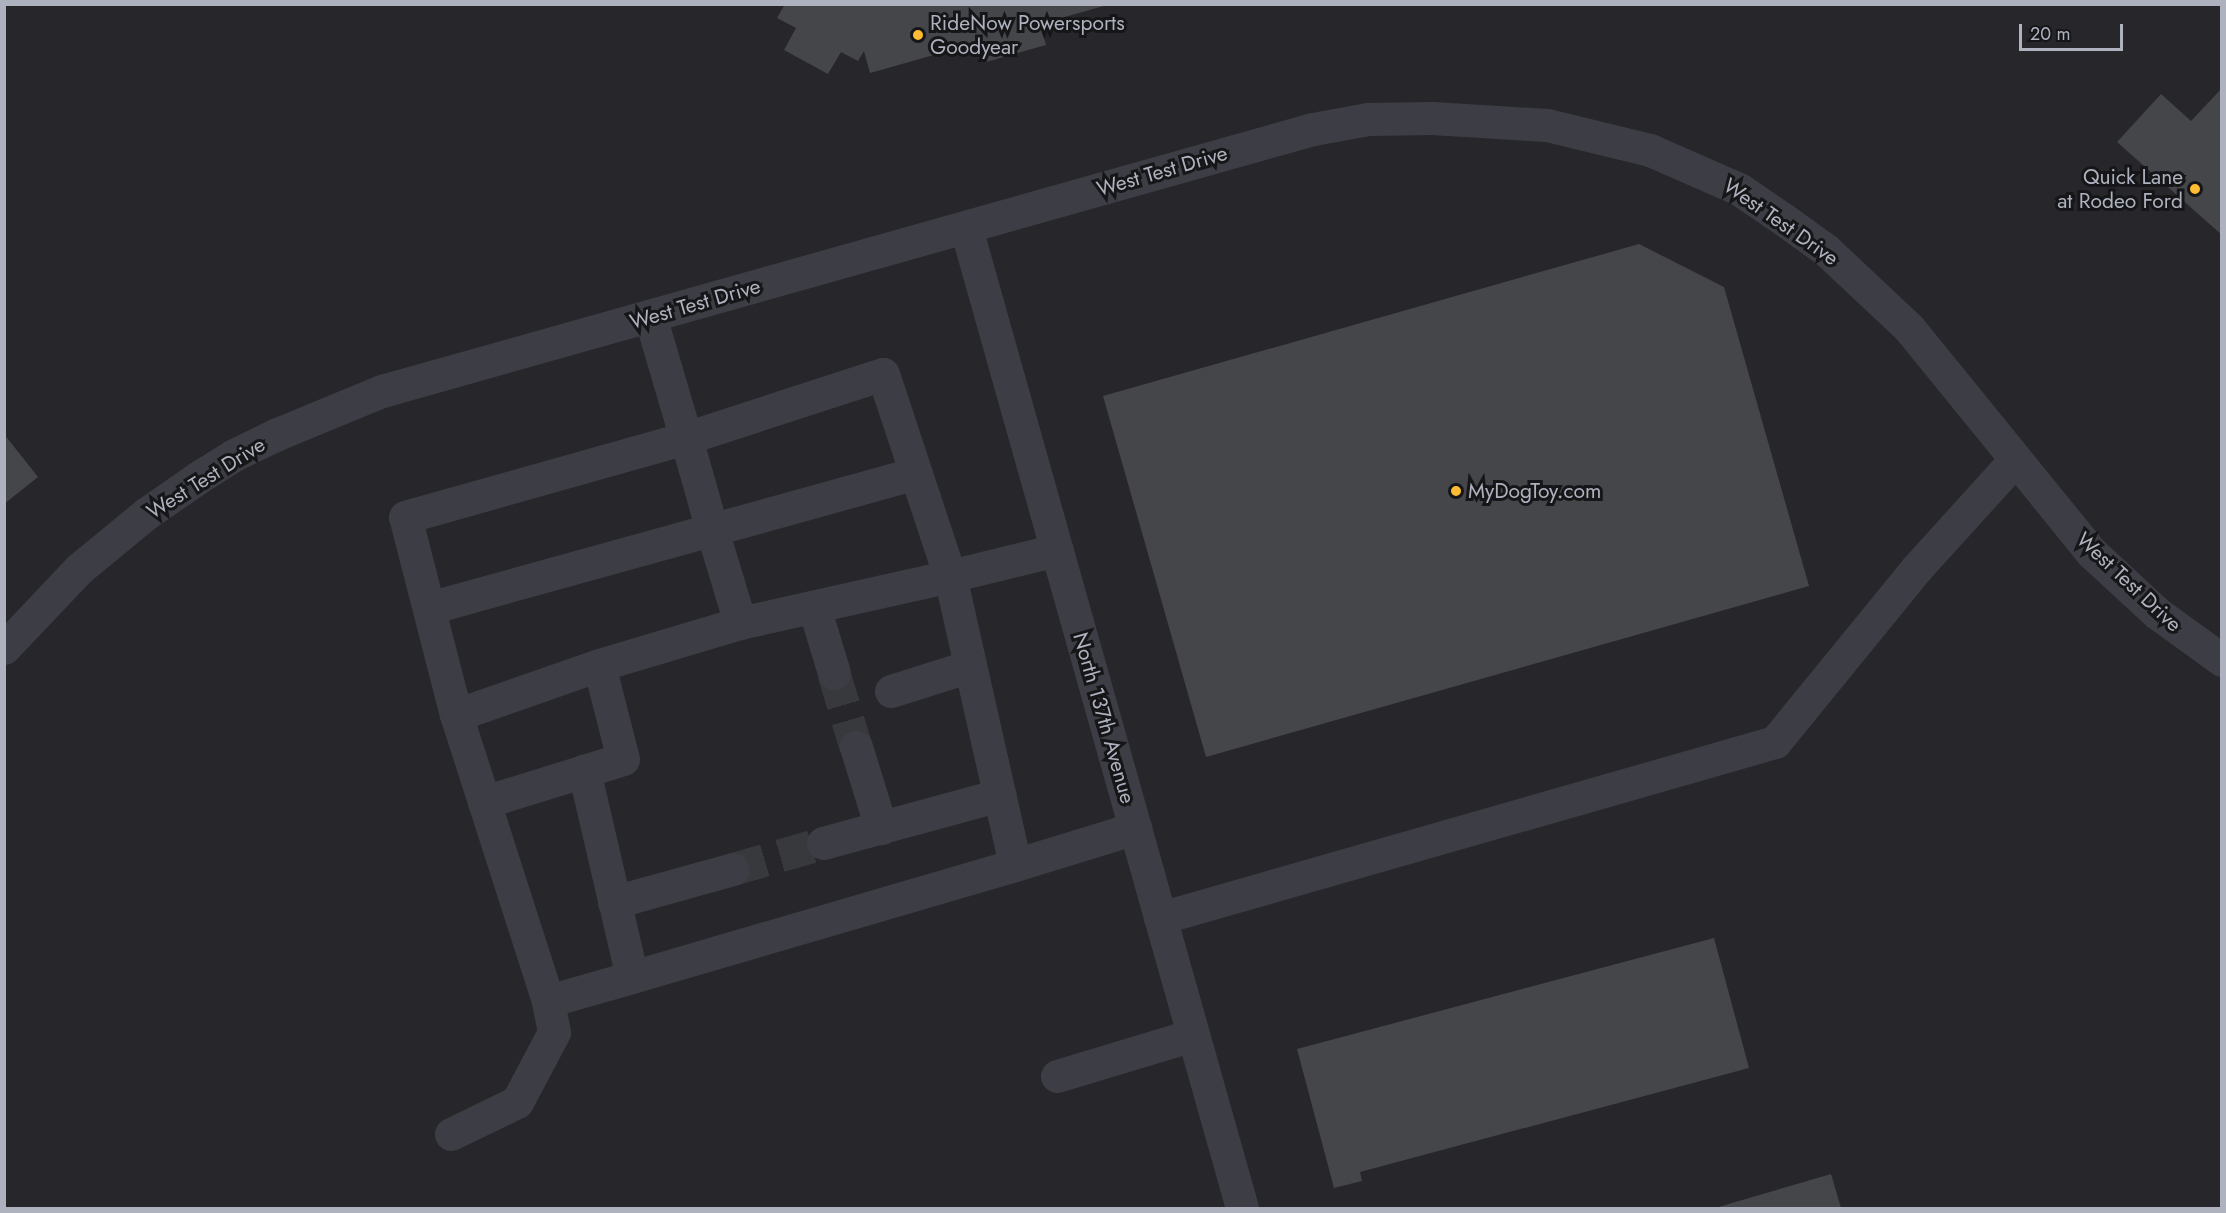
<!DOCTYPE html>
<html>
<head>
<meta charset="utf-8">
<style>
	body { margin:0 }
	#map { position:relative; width:2226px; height:1213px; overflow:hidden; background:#1b1b1d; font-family:Jost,sans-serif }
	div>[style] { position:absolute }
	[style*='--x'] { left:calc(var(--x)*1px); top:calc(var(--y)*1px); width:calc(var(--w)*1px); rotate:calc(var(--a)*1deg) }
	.built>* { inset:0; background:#27272b }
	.building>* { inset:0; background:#45464a }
	.minor-tunnel>* { height:33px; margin-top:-16.5px; transform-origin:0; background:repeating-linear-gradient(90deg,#38393d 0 33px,transparent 0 49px) }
	.minor>* { height:33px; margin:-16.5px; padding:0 16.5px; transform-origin:16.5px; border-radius:16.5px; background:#3d3e45 }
	.dots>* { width:16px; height:16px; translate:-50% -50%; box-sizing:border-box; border:3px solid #161618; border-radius:50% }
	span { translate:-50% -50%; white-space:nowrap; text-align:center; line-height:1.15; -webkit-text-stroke:6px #161618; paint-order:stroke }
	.poi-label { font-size:21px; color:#adb2be }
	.left { translate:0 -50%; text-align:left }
	.right { translate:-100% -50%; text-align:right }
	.street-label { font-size:21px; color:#adb2be }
	.frame { position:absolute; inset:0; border:6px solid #adb2be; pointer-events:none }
	.scale { position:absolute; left:2019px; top:24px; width:104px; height:27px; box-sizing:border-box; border:3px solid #adb2be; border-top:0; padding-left:8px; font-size:18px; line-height:21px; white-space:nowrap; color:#adb2be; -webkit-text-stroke:4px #161618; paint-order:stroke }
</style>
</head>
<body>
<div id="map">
	<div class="built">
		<i style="clip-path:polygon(5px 5px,2221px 5px,2221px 1208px,5px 1208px)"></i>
	</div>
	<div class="building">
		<i style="clip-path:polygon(785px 4px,1106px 4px,1107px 5px,1040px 24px,1046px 45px,986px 62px,980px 42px,870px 73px,864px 51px,858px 61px,841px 52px,828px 74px,784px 50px,796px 28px,777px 18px)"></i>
		<i style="clip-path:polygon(2222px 88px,2222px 235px,2117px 142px,2161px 94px,2191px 121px)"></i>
		<i style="clip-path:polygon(1639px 244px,1724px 287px,1809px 586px,1206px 757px,1103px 396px)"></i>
		<i style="clip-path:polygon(4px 434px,38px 477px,4px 504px)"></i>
		<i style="clip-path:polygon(1714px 938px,1749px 1068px,1360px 1172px,1362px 1181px,1334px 1188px,1297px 1049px)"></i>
		<i style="clip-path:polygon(1831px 1174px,1841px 1208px,1715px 1208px)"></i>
	</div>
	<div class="minor-tunnel">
		<i style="--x:834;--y:673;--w:77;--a:73.4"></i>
		<i style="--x:733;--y:869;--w:94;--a:-16.1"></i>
	</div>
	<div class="minor">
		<i style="--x:966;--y:228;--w:1018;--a:74.27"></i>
		<i style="--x:650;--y:316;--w:127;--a:73.6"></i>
		<i style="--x:686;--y:438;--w:96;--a:74.2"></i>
		<i style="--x:712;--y:530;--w:97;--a:73.2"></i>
		<i style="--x:740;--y:623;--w:147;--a:163.4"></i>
		<i style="--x:599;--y:665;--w:151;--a:160.7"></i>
		<i style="--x:456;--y:715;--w:204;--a:-104.4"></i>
		<i style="--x:405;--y:517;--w:292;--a:-15.7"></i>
		<i style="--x:686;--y:438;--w:207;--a:-18"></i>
		<i style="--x:883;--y:374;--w:213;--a:71.7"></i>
		<i style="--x:950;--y:576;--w:110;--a:-13.7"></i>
		<i style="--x:814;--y:607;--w:69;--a:73.1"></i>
		<i style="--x:429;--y:608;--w:505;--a:-15.49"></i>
		<i style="--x:740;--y:623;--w:215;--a:-12.6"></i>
		<i style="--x:950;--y:576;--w:296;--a:77.3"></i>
		<i style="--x:1015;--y:865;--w:126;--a:-17.1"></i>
		<i style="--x:4;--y:648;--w:110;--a:-46.5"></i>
		<i style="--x:80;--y:568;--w:87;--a:-39.4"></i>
		<i style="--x:147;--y:513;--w:63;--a:-34.7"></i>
		<i style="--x:199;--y:477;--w:41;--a:-32.2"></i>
		<i style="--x:234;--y:455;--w:46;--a:-26"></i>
		<i style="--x:275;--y:435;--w:116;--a:-22.4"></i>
		<i style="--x:382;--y:391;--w:967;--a:-15.72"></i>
		<i style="--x:1313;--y:129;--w:56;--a:-10.3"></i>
		<i style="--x:1368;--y:119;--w:64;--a:-0.9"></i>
		<i style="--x:1432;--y:118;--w:115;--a:3.5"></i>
		<i style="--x:1547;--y:125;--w:106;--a:13.6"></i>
		<i style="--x:1650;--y:150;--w:97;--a:23.7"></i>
		<i style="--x:1739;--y:189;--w:53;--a:34.3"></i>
		<i style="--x:1783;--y:219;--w:53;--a:35.8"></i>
		<i style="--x:1826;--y:250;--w:114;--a:43.2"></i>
		<i style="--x:1909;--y:328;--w:289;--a:50.9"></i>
		<i style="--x:2091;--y:552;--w:90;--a:42.7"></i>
		<i style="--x:2157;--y:613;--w:80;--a:35.9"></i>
		<i style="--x:891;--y:691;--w:83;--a:-17.6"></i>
		<i style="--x:856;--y:747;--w:85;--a:72.8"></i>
		<i style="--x:484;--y:802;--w:145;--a:-17.2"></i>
		<i style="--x:623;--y:759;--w:97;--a:-104.3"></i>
		<i style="--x:823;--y:843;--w:183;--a:-15.2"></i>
		<i style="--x:614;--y:902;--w:123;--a:-15.5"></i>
		<i style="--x:1160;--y:918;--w:640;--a:-15.97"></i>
		<i style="--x:1775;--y:742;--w:223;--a:-50.8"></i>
		<i style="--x:1916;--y:569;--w:147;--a:-47.8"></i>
		<i style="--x:632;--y:977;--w:399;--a:-16.3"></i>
		<i style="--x:548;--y:1001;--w:87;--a:-15.9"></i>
		<i style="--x:632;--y:977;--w:212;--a:-103.1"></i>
		<i style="--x:1057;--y:1076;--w:142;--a:-16.8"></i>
		<i style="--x:451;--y:1134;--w:73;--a:-25.9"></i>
		<i style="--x:517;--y:1102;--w:79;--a:-62.1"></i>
		<i style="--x:554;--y:1032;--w:32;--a:-101"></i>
		<i style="--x:548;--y:1001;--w:300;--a:-107.8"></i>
	</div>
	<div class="dots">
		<i style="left:918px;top:35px;background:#ffbb31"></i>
		<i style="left:2195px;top:189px;background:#ffbb31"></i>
		<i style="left:1456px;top:491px;background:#ffbb31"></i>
	</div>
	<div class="poi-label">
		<span class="left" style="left:930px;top:35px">RideNow Powersports<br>Goodyear</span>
		<span class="right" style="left:2183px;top:189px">Quick Lane<br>at Rodeo Ford</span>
		<span class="left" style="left:1468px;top:491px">MyDogToy.com</span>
	</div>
	<div class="street-label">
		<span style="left:1162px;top:171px;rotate:-16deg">West Test Drive</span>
		<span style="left:1781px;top:222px;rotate:35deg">West Test Drive</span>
		<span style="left:695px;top:304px;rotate:-16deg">West Test Drive</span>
		<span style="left:206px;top:478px;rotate:-32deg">West Test Drive</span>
		<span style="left:2129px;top:582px;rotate:43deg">West Test Drive</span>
		<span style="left:1104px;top:718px;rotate:74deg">North 137th Avenue</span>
	</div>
	<div class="frame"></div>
	<div class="scale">20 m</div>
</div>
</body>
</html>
